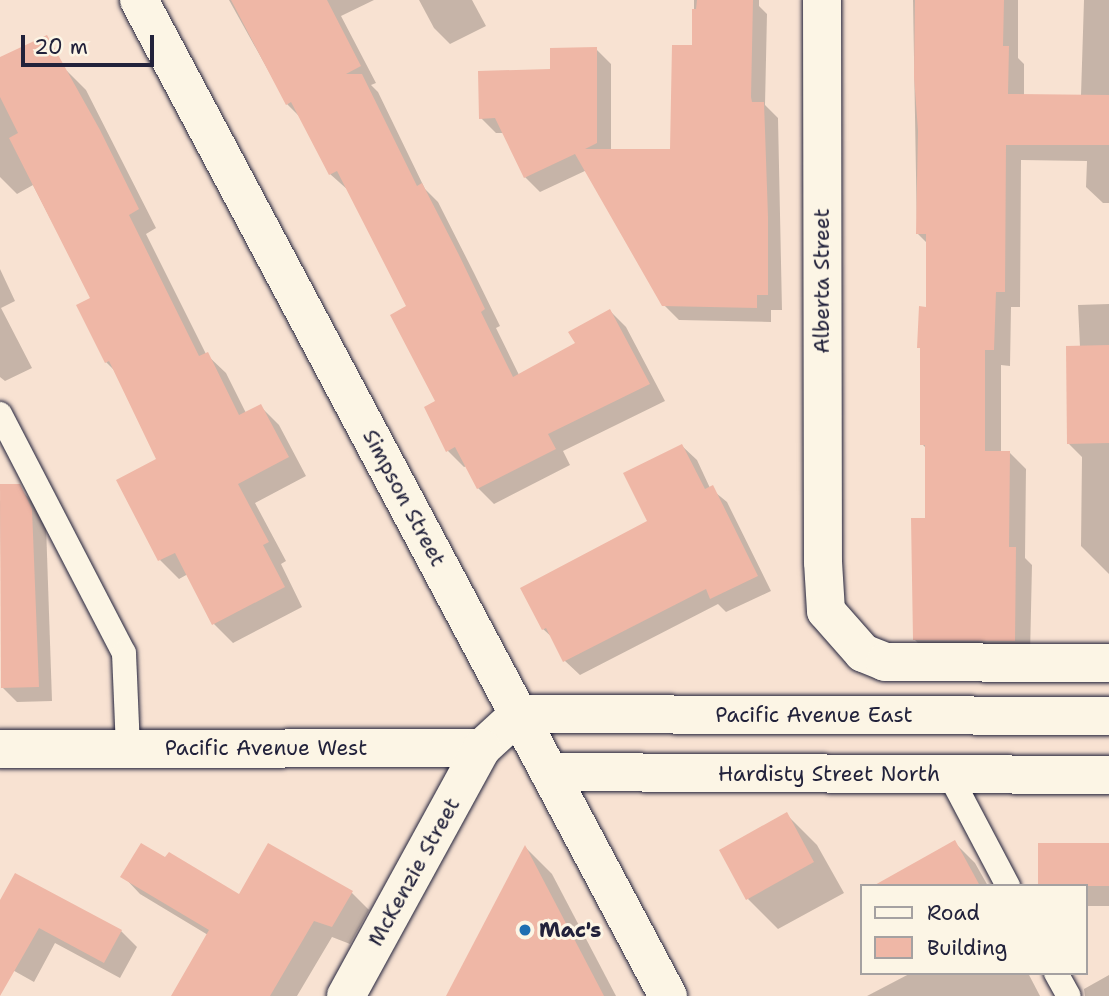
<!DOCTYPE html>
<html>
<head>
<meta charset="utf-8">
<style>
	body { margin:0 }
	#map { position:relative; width:1109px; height:996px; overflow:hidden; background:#f8e2d2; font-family:"Shantell Sans",sans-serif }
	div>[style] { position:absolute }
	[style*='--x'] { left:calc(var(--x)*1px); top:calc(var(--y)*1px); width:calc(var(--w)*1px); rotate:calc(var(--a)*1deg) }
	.shadow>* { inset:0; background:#0003 }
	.building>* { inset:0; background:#efb7a6 }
	.roads { filter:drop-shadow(0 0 2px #22223b) drop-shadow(0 0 2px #22223b) }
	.service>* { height:24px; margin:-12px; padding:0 12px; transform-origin:12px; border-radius:12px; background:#fcf5e5 }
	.minor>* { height:38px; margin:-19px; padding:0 19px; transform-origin:19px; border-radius:19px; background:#fcf5e5 }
	.tertiary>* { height:38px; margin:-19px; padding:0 19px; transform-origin:19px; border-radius:19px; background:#fcf5e5 }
	.secondary>* { height:38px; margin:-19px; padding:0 19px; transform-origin:19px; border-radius:19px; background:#fcf5e5 }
	.dots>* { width:19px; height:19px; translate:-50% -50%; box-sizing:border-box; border:4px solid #fcf5e5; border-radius:50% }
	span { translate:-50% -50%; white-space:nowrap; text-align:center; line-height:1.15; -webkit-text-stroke:6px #fcf5e5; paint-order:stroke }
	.street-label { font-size:21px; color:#22223b }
	.poi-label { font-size:21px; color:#22223b; font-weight:700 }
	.left { translate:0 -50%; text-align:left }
	.legend { position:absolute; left:860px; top:884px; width:228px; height:91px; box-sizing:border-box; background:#fcf5e5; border:2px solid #a5a1a1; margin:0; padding:9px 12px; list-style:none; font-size:21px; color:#22223b }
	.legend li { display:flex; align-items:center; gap:14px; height:35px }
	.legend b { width:35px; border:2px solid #a5a1a1 }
	.scale { position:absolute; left:21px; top:35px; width:133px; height:32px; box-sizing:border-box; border:4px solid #22223b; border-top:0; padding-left:9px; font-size:21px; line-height:24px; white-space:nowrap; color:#22223b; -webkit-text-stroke:5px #fcf5e5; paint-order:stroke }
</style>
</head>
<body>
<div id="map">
	<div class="shadow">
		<i style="clip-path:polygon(229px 0,374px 0,341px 16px,376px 83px,371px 85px,378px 92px,425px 189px,438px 202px,474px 273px,500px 326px,496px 328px,519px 375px,577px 344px,610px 311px,626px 327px,665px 401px,563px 451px,570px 465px,494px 504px,478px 488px,467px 466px,464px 467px,448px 451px,438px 402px,408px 307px,348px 190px,330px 174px,300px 117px,287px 104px)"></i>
		<i style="clip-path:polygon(419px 0,472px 0,486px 26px,450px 44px,434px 28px)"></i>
		<i style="clip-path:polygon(694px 0,759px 0,759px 6px,767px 14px,765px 105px,778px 118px,782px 310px,771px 310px,771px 322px,679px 320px,664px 305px,587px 170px,540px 192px,525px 177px,504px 133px,496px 133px,481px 118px,552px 70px,596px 49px,611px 64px,611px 151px,672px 151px,694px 47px)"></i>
		<i style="clip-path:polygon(913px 0,1018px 0,1018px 58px,1024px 64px,1024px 96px,1081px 95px,1084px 0,1109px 0,1109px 203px,1103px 203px,1086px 187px,1087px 161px,1021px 160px,1020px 307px,1011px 307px,1010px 366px,1001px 365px,1001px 453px,1010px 453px,1026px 469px,1025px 558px,1032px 565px,1030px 656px,931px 656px,915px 640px,927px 520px,927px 449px,922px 444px,922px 350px,919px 347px,927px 308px,927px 243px,917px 233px)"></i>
		<i style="clip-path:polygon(0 59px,67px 71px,86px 90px,156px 228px,146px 234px,206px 354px,226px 373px,246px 413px,260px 406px,279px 425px,306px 476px,255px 503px,286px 561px,281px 564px,302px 607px,233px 643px,214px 624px,188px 574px,179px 579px,160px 560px,158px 460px,116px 372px,106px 362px,78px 306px,92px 299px,33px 185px,17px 194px,0 177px)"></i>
		<i style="clip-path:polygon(0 269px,15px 301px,1px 308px,32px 368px,5px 381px,0 377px)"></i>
		<i style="clip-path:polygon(1109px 304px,1109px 574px,1081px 546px,1082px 457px,1069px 444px,1080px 347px,1078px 305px)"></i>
		<i style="clip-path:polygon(682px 446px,697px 460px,710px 488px,727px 502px,771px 591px,726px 612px,718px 604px,580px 675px,565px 661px,554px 639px,543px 629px,649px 521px)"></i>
		<i style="clip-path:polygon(22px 491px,36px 506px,46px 525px,52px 701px,17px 702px,3px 688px,0 501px)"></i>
		<i style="clip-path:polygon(786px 814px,817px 845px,844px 893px,778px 929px,748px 899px)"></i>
		<i style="clip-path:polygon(955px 843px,975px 863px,988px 886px,910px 886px)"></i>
		<i style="clip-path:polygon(1109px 844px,1109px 906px,1086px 906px,1086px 886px)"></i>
		<i style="clip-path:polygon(526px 848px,552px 874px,616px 996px,448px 996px)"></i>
		<i style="clip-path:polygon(123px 876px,240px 896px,351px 892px,369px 910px,350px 944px,332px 937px,297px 996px,174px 996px,208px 935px,140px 894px)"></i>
		<i style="clip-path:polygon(0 904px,121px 931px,137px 947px,120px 978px,55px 943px,34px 982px,0 963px)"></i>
		<i style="clip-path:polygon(911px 973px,1028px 973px,1040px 996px,867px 996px)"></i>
		<i style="clip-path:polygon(1109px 975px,1109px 996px,1085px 996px,1084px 989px)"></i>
	</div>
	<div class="building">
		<i style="clip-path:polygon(231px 0,327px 0,361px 66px,346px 74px,362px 74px,417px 186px,422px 183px,459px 255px,485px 309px,481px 312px,513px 377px,575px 343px,568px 332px,610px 309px,650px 384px,548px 434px,556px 449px,477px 489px,455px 447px,446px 452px,424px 407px,435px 401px,390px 315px,406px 306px,337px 171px,329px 175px,291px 102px,286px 105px)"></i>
		<i style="clip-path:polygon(697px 0,753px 0,751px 97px,752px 102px,764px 102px,768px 217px,768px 295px,757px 295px,757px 308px,662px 306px,575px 154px,524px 178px,495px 118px,479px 119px,478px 71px,550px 69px,550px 48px,597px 47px,597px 143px,585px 149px,670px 149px,672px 45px,692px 45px,692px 9px,696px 9px)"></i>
		<i style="clip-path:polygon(915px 0,1004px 0,1003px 46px,1009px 46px,1008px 94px,1109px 95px,1109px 145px,1006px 145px,1005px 292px,996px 292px,994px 350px,985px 350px,985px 451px,1010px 451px,1009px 547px,1016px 547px,1015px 641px,913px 640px,911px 518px,925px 518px,925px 445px,920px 445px,920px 348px,917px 348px,919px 306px,926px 307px,926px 234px,916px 234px,918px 131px,914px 76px)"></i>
		<i style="clip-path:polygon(47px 35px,100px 130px,139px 209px,129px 215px,199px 356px,208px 352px,239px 415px,261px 404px,289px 457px,238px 484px,269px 542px,263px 545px,285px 587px,212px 625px,175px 553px,158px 561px,116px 480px,156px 459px,109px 361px,105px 363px,76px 305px,90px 298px,9px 138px,18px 133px,0 97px,0 57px)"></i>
		<i style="clip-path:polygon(1109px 345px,1109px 443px,1067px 444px,1066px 346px)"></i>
		<i style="clip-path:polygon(682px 444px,705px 489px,713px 485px,758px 576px,710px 599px,706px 589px,563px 662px,546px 628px,542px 630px,520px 588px,647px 521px,623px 473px)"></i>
		<i style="clip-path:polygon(0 484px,20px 484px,32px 509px,39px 687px,1px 688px)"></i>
		<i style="clip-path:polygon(787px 812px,814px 862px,746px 900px,719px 850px)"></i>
		<i style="clip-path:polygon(955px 840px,980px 886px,873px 886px)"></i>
		<i style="clip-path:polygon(141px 843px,165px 857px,169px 852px,239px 894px,268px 843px,353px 891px,332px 927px,314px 921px,270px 996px,171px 996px,209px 930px,120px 877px)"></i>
		<i style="clip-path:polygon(1038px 843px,1109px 843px,1109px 886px,1038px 886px)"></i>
		<i style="clip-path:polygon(525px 845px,604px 996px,446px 996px)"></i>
		<i style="clip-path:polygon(15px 873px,122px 930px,104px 963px,39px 928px,0 996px,0 900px)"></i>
	</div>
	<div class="roads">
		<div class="service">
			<i style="--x:0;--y:414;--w:269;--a:62.6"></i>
			<i style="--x:124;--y:653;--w:95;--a:87.6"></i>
			<i style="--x:949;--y:774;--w:127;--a:62.2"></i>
			<i style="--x:1056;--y:973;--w:26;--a:61"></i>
		</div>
		<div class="minor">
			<i style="--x:822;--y:0;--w:562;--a:89.9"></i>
			<i style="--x:823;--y:562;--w:49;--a:86.5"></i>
			<i style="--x:826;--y:611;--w:56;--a:48.6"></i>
			<i style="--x:863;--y:653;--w:24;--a:22"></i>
			<i style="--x:885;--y:662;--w:224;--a:0.3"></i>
			<i style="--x:0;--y:749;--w:482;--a:-0.1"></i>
			<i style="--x:482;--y:748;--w:50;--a:-42.6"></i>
			<i style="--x:549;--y:772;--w:560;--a:0.31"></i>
			<i style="--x:346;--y:996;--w:283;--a:-61.3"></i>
		</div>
		<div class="tertiary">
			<i style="--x:519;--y:714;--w:590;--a:0.19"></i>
		</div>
		<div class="secondary">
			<i style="--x:139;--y:0;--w:1128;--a:62.03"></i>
		</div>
	</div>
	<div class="dots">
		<i style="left:525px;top:930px;background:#1f6fb2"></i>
	</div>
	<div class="street-label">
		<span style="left:822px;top:281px;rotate:-90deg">Alberta Street</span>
		<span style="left:404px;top:498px;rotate:62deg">Simpson Street</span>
		<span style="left:814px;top:715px">Pacific Avenue East</span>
		<span style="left:266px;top:748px">Pacific Avenue West</span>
		<span style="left:829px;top:774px">Hardisty Street North</span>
		<span style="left:414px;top:872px;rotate:-61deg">McKenzie Street</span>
	</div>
	<div class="poi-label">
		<span class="left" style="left:539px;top:930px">Mac's</span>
	</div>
	<ul class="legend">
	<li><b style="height:9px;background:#fcf5e5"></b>Road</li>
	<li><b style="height:19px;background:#efb7a6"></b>Building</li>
	</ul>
	<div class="scale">20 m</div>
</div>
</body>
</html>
